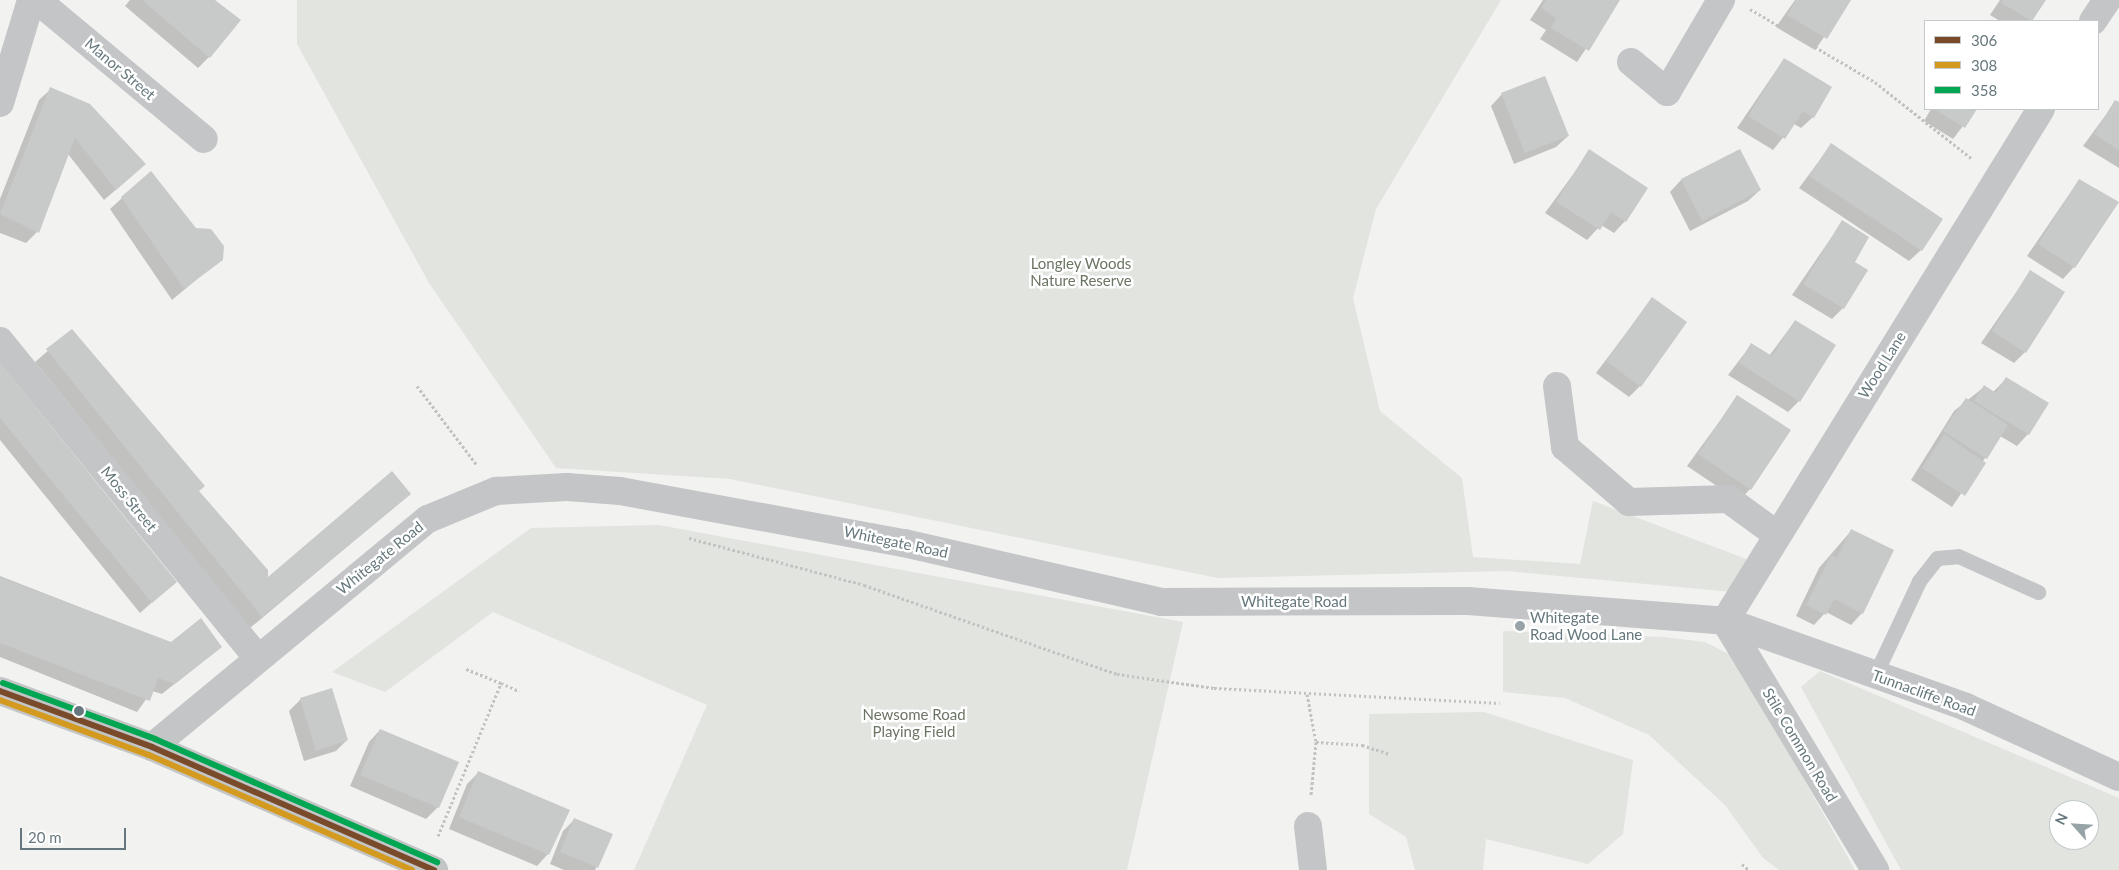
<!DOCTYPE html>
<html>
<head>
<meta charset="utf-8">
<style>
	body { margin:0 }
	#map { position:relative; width:2119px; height:870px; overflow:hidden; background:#f2f2f1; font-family:Lato,sans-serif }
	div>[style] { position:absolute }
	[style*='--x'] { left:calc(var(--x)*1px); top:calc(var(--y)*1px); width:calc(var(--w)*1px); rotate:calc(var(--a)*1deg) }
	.green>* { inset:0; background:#e2e4df }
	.shadow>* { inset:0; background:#0003 }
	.building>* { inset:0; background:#c8c9c9 }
	.path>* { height:3px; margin-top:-1.5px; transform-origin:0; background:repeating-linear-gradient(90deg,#c2c2c3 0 2.5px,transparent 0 5px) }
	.lane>* { height:15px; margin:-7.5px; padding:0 7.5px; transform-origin:7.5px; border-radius:7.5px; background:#c3c5c6 }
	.street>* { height:28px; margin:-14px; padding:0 14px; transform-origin:14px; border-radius:14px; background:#c3c5c6 }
	.bus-1>* { height:6px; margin:-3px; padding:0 3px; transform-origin:3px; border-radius:3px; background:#7a4b2a }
	.bus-2>* { height:6px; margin:-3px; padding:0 3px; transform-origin:3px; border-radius:3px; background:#d39a1f }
	.bus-3>* { height:6px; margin:-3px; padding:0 3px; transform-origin:3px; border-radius:3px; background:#00a651 }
	.dots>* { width:14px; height:14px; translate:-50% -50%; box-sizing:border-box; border:2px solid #fff; border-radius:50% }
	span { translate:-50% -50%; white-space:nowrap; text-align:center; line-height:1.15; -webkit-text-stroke:5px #fff; paint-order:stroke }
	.street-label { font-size:15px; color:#66787d }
	.park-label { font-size:15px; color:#6b7564 }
	.poi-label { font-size:15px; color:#66787d }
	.left { translate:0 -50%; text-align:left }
	.legend { position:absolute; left:1924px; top:20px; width:175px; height:90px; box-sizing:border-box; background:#fff; border:1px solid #c2c9cb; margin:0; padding:6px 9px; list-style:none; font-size:15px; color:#66787d }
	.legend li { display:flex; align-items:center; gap:10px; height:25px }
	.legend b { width:25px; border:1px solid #c2c9cb }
	.north { position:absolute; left:2049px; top:800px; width:50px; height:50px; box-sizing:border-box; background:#fff; border:1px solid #c2c9cb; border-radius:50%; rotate:296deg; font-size:14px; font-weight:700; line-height:20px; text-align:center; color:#66787d }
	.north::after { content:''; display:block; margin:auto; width:18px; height:22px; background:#97a3a6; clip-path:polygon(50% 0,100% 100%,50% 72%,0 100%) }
	.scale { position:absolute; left:20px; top:828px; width:106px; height:22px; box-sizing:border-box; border:2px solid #66787d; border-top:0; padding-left:6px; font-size:15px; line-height:18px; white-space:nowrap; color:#66787d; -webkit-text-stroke:4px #fff; paint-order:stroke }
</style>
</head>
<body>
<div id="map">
	<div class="green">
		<i style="clip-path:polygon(297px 0,1501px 0,1376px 209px,1353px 298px,1380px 411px,1462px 478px,1473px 557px,1580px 564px,1593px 501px,1749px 560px,1733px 592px,1506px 571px,1218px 578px,730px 479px,556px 468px,429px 283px,297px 44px)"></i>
		<i style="clip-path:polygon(659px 525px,1183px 622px,1127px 870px,634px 870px,707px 705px,493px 612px,385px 692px,332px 672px,531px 528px)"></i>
		<i style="clip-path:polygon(1503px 631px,1663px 637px,1705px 642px,1735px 657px,1855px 870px,1779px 870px,1763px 858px,1725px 805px,1649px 735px,1565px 698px,1503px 692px)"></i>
		<i style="clip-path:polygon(evenodd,1820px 671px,2119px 798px,2119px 870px,1901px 870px,1801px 687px,1820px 671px,2059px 810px,2089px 810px,2089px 840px,2059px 840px,2059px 810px)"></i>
		<i style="clip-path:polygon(1484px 712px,1633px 760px,1623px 834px,1588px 864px,1486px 839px,1483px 870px,1415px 870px,1406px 837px,1369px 814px,1369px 714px)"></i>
	</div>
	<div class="shadow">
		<i style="clip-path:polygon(130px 0,214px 0,209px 57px,198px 68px,125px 6px)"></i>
		<i style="clip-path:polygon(1543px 0,1619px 0,1577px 62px,1540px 39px,1546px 30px,1530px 20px)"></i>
		<i style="clip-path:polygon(1795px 0,1850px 0,1815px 50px,1776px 27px)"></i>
		<i style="clip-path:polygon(2000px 0,2044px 0,2030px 21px,2000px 21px,1990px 15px)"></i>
		<i style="clip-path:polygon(1784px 59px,1813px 117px,1801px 128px,1794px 124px,1773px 150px,1737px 128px)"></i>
		<i style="clip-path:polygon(51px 89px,133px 175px,104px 200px,68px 154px,37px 232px,26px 243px,0 233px,0 199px,39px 100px)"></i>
		<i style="clip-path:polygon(1502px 94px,1568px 136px,1556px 147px,1514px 164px,1491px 106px)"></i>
		<i style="clip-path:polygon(2116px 101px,2119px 103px,2119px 168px,2083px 146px)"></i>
		<i style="clip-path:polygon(1931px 109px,1976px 109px,1953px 139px,1924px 121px)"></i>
		<i style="clip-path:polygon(1831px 145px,1921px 250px,1909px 261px,1799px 188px)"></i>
		<i style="clip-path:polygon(1590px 151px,1625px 221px,1614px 233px,1601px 225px,1587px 240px,1545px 213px)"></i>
		<i style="clip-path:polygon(1740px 151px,1760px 190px,1748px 201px,1690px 231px,1670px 192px,1681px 180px)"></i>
		<i style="clip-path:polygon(2079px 180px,2074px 267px,2063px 279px,2027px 256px)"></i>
		<i style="clip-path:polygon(122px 198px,221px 259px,172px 300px,110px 209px)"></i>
		<i style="clip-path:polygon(1842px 222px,1853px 262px,1843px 308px,1832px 319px,1792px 295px)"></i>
		<i style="clip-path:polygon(2031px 271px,2025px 352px,2014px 363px,1981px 343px)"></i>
		<i style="clip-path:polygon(1652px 299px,1640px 386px,1629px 397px,1596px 373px)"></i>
		<i style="clip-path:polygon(1795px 321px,1799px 401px,1788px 412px,1728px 375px,1751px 345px,1769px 356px)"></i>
		<i style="clip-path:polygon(72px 330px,267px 579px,410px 494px,250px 628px,35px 362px)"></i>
		<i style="clip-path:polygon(0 365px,175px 582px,140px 613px,0 440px)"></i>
		<i style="clip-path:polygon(2006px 379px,2028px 434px,2017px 446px,2000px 436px,1952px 507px,1911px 480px,1954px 411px,1984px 387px,1993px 392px)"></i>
		<i style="clip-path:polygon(1738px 396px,1750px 489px,1739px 501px,1687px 466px)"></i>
		<i style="clip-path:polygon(1851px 531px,1862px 613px,1851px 625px,1826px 612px,1814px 625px,1796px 616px,1819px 568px)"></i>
		<i style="clip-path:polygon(0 576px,172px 643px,220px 647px,162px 694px,152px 691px,137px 712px,0 657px)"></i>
		<i style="clip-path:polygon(301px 699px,347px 740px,336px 751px,304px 761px,289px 711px)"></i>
		<i style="clip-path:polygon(380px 730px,457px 762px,438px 807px,426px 819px,350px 786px,369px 742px)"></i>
		<i style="clip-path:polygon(479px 772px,548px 854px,537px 866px,449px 829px,467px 784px)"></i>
		<i style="clip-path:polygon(574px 820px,611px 835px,595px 870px,564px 870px,550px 864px,563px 831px)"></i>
	</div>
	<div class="building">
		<i style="clip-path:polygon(142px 0,215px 0,241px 20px,210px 58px)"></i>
		<i style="clip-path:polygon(1546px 0,1620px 0,1589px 51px,1551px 28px,1556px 18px,1541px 8px)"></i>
		<i style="clip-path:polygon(1796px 0,1851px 0,1827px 39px,1787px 15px)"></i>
		<i style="clip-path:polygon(2003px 0,2046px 0,2032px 21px,2001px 3px)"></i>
		<i style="clip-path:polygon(1784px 58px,1832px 87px,1814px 118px,1803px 111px,1785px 139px,1748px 116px)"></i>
		<i style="clip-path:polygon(1545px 76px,1569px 136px,1525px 153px,1501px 93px)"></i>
		<i style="clip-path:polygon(50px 87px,90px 104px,146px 164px,116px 190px,75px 138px,39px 233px,0 214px)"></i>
		<i style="clip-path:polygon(2115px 100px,2119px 102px,2119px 150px,2094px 134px)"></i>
		<i style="clip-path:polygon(1934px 109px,1977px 109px,1965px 128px)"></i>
		<i style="clip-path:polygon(1831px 143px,1943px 219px,1922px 251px,1809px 176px)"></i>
		<i style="clip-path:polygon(1589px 149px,1648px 188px,1626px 222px,1611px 212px,1600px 230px,1556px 202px)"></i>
		<i style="clip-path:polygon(1740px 149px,1761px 190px,1702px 221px,1681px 179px)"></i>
		<i style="clip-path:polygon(151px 171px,196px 228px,211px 229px,224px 246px,223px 260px,184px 289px,121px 197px)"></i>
		<i style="clip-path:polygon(2079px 179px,2119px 202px,2075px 268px,2038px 244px)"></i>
		<i style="clip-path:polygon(1842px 220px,1869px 237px,1855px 262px,1868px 270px,1844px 309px,1803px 284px)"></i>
		<i style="clip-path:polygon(2030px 270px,2065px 292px,2026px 353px,1992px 331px)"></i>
		<i style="clip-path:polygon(1652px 297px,1687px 322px,1641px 387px,1606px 361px)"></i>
		<i style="clip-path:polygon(1795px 320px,1836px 345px,1800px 402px,1739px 363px,1751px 343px,1772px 356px)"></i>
		<i style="clip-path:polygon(72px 329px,205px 486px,199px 491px,268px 570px,268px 577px,392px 471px,411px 494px,262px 617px,46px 349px)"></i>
		<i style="clip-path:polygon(0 363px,177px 582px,152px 603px,0 418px)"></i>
		<i style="clip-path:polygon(2006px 377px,2049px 403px,2029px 435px,1974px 401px,1984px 385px,1996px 393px)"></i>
		<i style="clip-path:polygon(1737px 395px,1791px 430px,1751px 490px,1698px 454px)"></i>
		<i style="clip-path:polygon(1966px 398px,2008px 425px,1987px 459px,1943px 431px)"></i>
		<i style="clip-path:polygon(1944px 434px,1986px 463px,1965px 496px,1922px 468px)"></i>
		<i style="clip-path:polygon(1851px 529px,1894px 550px,1863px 614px,1834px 599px,1826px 615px,1806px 605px,1831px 555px,1837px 558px)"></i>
		<i style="clip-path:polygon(0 577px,171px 642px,201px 618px,222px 647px,175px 684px,158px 678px,150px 701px,0 643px)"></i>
		<i style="clip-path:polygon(332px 688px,348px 740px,316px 751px,300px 698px)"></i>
		<i style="clip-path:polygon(380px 729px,459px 762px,439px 808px,360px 775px)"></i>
		<i style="clip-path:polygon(478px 771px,570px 810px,549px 855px,459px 817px)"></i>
		<i style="clip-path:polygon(574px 818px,613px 834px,598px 868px,560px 852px)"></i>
	</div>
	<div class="path">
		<i style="--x:1750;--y:9;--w:145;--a:30.3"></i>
		<i style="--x:1875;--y:82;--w:124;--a:38.4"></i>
		<i style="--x:417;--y:386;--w:98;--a:52.9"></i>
		<i style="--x:689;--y:538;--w:181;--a:15"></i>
		<i style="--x:864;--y:585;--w:268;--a:19.4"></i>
		<i style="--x:1117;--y:674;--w:98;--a:8.2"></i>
		<i style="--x:1214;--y:688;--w:286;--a:3"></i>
		<i style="--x:501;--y:683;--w:20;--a:24"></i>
		<i style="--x:1307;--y:694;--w:49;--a:79.4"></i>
		<i style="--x:1316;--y:742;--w:53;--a:95.4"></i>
		<i style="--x:1316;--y:742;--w:46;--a:3.7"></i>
		<i style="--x:1362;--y:745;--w:29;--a:18"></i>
		<i style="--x:438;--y:836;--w:165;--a:-67.6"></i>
		<i style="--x:501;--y:683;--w:38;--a:-158"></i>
		<i style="--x:1742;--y:864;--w:9;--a:41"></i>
	</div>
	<div class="lane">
		<i style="--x:1875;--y:675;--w:104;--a:-64.9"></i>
		<i style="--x:1919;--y:581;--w:29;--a:-52"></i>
		<i style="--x:1937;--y:558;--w:21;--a:-5"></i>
		<i style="--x:1958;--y:556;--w:88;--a:24.2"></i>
	</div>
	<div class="street">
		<i style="--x:37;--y:0;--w:217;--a:39.8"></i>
		<i style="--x:2093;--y:21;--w:25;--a:-56"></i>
		<i style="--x:1631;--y:62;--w:47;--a:39.8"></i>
		<i style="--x:1667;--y:92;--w:107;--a:-59.6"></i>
		<i style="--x:0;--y:103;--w:108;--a:-73.2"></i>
		<i style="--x:0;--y:341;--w:409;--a:50.9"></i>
		<i style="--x:1557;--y:386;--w:62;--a:82.5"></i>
		<i style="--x:1565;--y:447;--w:84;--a:40.7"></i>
		<i style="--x:1629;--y:502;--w:99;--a:-1.7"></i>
		<i style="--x:1728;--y:499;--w:59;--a:36.1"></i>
		<i style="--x:1725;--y:621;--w:602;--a:-58.32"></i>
		<i style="--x:1725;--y:621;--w:291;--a:58.9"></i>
		<i style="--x:0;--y:691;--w:162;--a:20.2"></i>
		<i style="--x:152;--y:747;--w:308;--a:23.6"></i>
		<i style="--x:152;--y:747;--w:358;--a:-39.6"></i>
		<i style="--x:428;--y:519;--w:74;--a:-22.4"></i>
		<i style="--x:496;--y:491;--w:71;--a:-3.2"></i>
		<i style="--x:567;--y:487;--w:53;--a:4.3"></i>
		<i style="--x:620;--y:491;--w:289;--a:10.4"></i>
		<i style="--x:904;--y:543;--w:264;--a:12.9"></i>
		<i style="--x:1161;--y:602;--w:307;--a:-0.2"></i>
		<i style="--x:1468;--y:601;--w:258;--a:4.4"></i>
		<i style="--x:1725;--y:621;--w:256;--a:19.6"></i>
		<i style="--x:1966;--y:707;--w:168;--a:24.6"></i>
		<i style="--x:1308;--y:826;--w:44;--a:83.5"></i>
	</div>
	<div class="bus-1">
		<i style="--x:0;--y:691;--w:162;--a:20.2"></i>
		<i style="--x:152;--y:747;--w:308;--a:23.6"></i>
	</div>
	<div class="bus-2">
		<i style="--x:0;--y:700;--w:159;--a:20.3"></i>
		<i style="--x:149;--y:755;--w:287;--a:23.6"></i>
	</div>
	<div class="bus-3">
		<i style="--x:3;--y:683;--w:162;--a:20.2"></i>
		<i style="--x:155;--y:739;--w:308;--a:23.6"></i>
	</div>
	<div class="dots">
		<i style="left:1520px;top:626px;background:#97a3a6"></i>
		<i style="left:79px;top:711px;background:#66787d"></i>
	</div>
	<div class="street-label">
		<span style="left:120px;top:69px;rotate:40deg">Manor Street</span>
		<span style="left:1882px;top:365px;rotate:-58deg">Wood Lane</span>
		<span style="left:129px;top:499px;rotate:51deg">Moss Street</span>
		<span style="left:896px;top:542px;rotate:12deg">Whitegate Road</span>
		<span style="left:380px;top:558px;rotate:-39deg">Whitegate Road</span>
		<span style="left:1294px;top:602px">Whitegate Road</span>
		<span style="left:1924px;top:693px;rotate:20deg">Tunnacliffe Road</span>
		<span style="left:1800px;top:745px;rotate:59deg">Stile Common Road</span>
	</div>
	<div class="park-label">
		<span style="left:1081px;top:272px">Longley Woods<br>Nature Reserve</span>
		<span style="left:914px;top:723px">Newsome Road<br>Playing Field</span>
	</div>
	<div class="poi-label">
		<span class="left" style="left:1530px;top:626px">Whitegate<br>Road Wood Lane</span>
	</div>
	<ul class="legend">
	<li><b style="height:6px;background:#7a4b2a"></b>306</li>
	<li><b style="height:6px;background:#d39a1f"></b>308</li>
	<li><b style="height:6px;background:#00a651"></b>358</li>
	</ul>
	<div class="north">N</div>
	<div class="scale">20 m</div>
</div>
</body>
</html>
